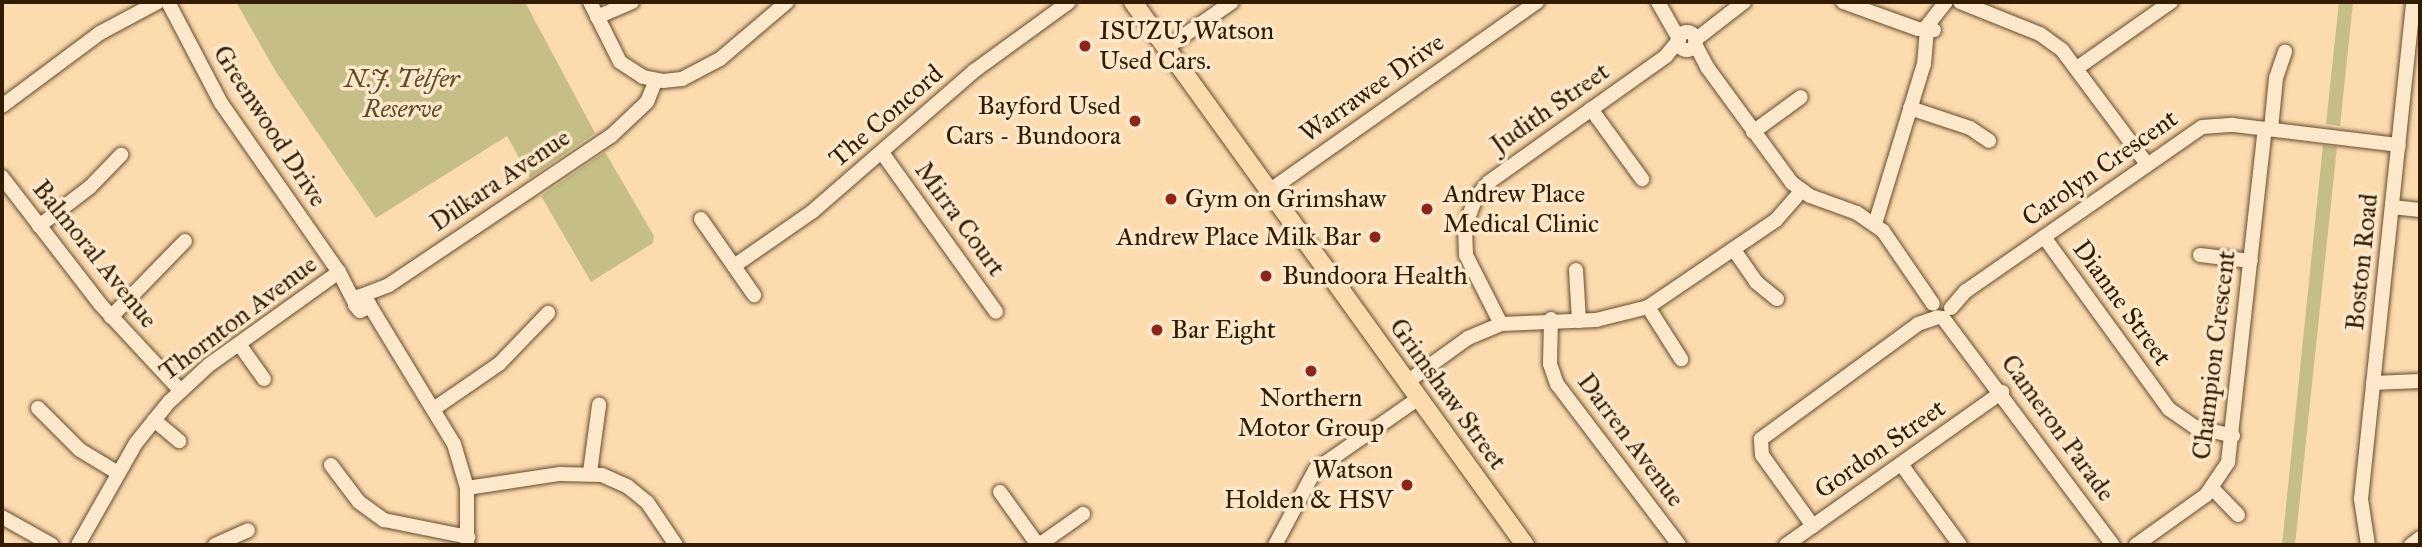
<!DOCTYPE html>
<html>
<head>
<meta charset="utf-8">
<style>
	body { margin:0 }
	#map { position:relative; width:2422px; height:547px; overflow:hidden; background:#fcdbaf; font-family:"IM FELL Great Primer",serif }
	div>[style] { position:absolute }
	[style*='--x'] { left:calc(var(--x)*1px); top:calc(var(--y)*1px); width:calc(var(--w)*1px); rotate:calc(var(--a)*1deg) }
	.green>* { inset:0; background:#c5be87 }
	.roads { filter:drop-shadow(0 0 2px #644c2c) drop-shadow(0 0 2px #644c2c) }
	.minor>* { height:14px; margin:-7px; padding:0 7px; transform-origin:7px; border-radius:7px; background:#fde8cb }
	.minor>.ring { margin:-7px; padding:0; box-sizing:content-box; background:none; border:14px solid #fde8cb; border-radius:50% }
	.major>* { height:18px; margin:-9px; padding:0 9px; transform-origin:9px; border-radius:9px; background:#fcdbaf }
	.dots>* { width:19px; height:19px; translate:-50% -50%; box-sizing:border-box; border:4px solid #fde8cb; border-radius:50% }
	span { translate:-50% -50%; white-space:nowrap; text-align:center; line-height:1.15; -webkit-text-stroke:7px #fde8cb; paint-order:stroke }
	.poi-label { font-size:26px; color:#321c00 }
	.left { translate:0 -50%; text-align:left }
	.right { translate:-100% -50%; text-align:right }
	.park-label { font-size:26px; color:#5e4d28; font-style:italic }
	.street-label { font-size:26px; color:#321c00 }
	.frame { position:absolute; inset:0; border:4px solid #321c00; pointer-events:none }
</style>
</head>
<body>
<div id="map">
	<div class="green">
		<i style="clip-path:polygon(236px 2px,525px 2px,595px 133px,530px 178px,507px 136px,376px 218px,276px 72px)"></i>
		<i style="clip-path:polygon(2339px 2px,2353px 2px,2340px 126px,2326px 124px)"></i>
		<i style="clip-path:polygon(2323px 145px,2337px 147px,2295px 545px,2282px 545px)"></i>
		<i style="clip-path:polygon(605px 152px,654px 236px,653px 243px,591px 282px,541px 196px)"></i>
	</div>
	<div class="roads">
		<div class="minor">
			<i style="--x:168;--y:2;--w:114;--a:62.3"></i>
			<i style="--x:221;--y:103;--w:206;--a:55.1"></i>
			<i style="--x:339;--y:272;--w:35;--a:63"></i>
			<i style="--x:590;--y:2;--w:67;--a:63.4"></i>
			<i style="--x:620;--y:62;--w:27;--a:33"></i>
			<i style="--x:643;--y:77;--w:20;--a:11"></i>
			<i style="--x:663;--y:81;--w:19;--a:-6"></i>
			<i style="--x:682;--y:79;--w:43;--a:-27.8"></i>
			<i style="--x:720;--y:59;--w:88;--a:-40.4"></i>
			<i style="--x:1658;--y:2;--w:43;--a:60.4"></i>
			<i style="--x:1843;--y:2;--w:80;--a:19.8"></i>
			<i style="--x:1918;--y:29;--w:16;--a:4"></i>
			<i style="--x:1960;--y:2;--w:86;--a:21.8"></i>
			<i style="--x:2040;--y:34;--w:27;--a:36"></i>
			<i style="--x:2062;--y:50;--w:142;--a:53.3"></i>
			<i style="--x:597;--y:17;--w:38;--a:-23"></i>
			<i class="ring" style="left:1678px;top:32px;width:4px;height:4px"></i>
			<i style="--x:1695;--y:40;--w:62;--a:-37.8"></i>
			<i style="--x:1695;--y:44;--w:26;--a:62"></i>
			<i style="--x:1707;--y:67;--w:144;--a:53.8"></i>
			<i style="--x:1792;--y:183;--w:22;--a:36"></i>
			<i style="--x:1810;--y:196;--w:50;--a:19.9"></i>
			<i style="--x:1857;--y:213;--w:32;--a:35"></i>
			<i style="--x:1883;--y:231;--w:88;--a:55.6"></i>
			<i style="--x:1166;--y:48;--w:80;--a:-34.9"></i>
			<i style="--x:2077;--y:68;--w:115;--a:-35.1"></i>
			<i style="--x:2;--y:106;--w:122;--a:-36.7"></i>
			<i style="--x:100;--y:33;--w:66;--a:-28.1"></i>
			<i style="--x:1910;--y:108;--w:63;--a:18.4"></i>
			<i style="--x:1970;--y:128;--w:23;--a:34"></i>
			<i style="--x:1591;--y:109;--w:87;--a:53.9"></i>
			<i style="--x:2271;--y:129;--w:51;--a:-84.4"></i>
			<i style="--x:2276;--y:78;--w:28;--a:-71"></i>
			<i style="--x:1753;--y:132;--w:59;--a:-36.1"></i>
			<i style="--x:883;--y:154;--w:194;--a:54.4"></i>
			<i style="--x:2;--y:177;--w:160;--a:52.3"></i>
			<i style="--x:100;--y:304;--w:117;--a:47.1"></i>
			<i style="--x:1269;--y:191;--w:328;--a:-35.2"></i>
			<i style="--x:2392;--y:207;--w:28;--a:6"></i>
			<i style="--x:701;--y:219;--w:93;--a:55.1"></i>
			<i style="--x:1875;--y:224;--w:167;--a:-73"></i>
			<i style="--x:1924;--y:64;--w:38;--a:-85"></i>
			<i style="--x:1927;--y:26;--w:31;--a:-52"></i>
			<i style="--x:39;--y:226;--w:64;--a:-37.4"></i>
			<i style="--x:90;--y:187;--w:45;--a:-45.9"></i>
			<i style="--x:2044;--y:237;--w:213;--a:54"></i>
			<i style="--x:2169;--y:409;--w:32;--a:35"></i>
			<i style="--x:2195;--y:427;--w:39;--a:13"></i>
			<i style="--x:1734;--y:250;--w:39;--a:55"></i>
			<i style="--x:1756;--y:282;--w:27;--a:39"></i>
			<i style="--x:2200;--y:255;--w:51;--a:6.7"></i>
			<i style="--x:734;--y:266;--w:96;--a:-34.8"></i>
			<i style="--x:813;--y:211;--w:213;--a:-41"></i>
			<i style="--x:974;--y:71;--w:117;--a:-36"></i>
			<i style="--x:1576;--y:270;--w:51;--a:86.6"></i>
			<i style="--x:365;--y:296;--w:11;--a:63"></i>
			<i style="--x:370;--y:306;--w:11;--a:153"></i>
			<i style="--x:360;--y:311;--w:8;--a:-130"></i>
			<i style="--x:355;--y:305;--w:9;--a:-69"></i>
			<i style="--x:358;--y:297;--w:33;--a:-21"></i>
			<i style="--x:389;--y:285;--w:267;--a:-33.9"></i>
			<i style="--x:611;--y:136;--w:50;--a:-43.4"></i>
			<i style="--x:647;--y:102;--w:24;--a:-68"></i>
			<i style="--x:370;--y:306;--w:162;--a:58.7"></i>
			<i style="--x:454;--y:444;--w:46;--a:73.5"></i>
			<i style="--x:467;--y:488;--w:57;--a:90"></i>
			<i style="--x:1648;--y:307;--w:62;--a:57.6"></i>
			<i style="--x:1951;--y:308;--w:23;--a:-49"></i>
			<i style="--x:1966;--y:291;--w:287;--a:-34.8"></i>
			<i style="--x:2202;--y:127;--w:31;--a:-4"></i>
			<i style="--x:2233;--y:125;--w:167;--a:6.9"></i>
			<i style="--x:111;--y:317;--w:106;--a:-45.8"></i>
			<i style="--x:1943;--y:318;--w:284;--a:53.2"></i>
			<i style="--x:1551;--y:319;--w:45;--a:91.3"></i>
			<i style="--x:1550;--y:364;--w:21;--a:71"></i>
			<i style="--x:1557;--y:384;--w:202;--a:52.8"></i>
			<i style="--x:1501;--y:324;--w:77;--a:-116.9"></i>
			<i style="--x:1466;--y:255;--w:29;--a:-92"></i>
			<i style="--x:1465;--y:226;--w:31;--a:-69"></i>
			<i style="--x:1476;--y:197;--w:20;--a:-49"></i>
			<i style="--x:1489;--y:182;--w:217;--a:-35.4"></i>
			<i style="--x:1666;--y:56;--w:19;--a:-51"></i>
			<i style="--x:239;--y:344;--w:43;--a:54.5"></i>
			<i style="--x:1407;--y:382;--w:75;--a:-35.8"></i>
			<i style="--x:1468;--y:338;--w:36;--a:-23"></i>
			<i style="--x:1501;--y:324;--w:95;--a:-2.4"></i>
			<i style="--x:1596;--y:320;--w:54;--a:-14"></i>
			<i style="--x:1648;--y:307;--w:155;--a:-34.2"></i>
			<i style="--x:1776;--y:220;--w:38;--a:-49"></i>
			<i style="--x:2373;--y:383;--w:47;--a:-2.4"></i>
			<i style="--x:38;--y:408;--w:59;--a:45"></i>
			<i style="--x:80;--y:450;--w:44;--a:31.2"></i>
			<i style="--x:435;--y:408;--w:78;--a:-34.5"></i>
			<i style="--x:499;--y:364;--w:71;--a:-46.1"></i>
			<i style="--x:154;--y:420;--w:33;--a:40"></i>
			<i style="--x:1901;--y:464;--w:100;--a:53.9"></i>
			<i style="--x:331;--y:465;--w:46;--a:52.9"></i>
			<i style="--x:359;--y:502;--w:31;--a:36"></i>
			<i style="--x:384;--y:520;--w:86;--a:11.4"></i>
			<i style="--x:590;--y:472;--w:68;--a:-82.3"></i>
			<i style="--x:467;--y:488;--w:94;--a:-8.6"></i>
			<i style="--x:560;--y:474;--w:42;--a:1.4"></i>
			<i style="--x:602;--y:475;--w:27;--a:24"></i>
			<i style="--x:627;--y:486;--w:26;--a:39"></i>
			<i style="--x:647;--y:502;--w:52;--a:56"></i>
			<i style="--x:2213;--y:489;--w:36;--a:46"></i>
			<i style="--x:1000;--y:492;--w:65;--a:54.4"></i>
			<i style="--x:2;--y:517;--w:57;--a:29.2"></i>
			<i style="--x:1813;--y:526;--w:87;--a:-125.7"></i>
			<i style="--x:1762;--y:455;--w:16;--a:-94"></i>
			<i style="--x:1761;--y:439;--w:195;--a:-36.2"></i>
			<i style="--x:1918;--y:324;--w:21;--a:-19"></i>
			<i style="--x:78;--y:545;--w:117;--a:-60.4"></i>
			<i style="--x:136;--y:443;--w:53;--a:-51.2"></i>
			<i style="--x:169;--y:402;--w:54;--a:-42.8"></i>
			<i style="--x:209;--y:365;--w:160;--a:-35.6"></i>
			<i style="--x:215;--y:545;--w:36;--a:-24"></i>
			<i style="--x:1039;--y:545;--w:54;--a:-35.2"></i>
			<i style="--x:1275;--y:545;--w:85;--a:-61.9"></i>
			<i style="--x:1315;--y:470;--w:126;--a:-34.7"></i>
			<i style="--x:1786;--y:545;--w:265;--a:-35.3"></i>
			<i style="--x:2136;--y:545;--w:86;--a:-35.5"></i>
			<i style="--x:2206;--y:495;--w:40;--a:-56"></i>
			<i style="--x:2228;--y:462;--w:335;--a:-83.7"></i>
			<i style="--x:2368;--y:545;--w:47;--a:-98.7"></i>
			<i style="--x:2361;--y:499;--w:500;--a:-84"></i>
			<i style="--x:2411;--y:545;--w:11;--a:-38"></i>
		</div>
		<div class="major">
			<i style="--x:1133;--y:2;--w:670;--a:54.17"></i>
		</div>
	</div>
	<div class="dots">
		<i style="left:1085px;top:46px;background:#8f2418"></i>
		<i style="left:1135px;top:121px;background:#8f2418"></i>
		<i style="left:1171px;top:199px;background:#8f2418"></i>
		<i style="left:1427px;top:209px;background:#8f2418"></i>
		<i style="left:1375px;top:237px;background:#8f2418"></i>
		<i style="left:1266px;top:276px;background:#8f2418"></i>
		<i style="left:1157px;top:330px;background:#8f2418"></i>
		<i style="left:1311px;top:371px;background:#8f2418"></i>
		<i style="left:1407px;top:485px;background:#8f2418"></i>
	</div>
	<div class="poi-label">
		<span class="left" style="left:1099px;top:46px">ISUZU, Watson<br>Used Cars.</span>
		<span class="right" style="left:1121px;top:121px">Bayford Used<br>Cars - Bundoora</span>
		<span class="left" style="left:1443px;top:209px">Andrew Place<br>Medical Clinic</span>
		<span class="left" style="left:1185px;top:199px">Gym on Grimshaw</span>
		<span class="right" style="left:1361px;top:237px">Andrew Place Milk Bar</span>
		<span class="left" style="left:1282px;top:276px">Bundoora Health</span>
		<span class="left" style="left:1171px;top:330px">Bar Eight</span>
		<span style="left:1311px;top:413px">Northern<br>Motor Group</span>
		<span class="right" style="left:1393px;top:485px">Watson<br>Holden &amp; HSV</span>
	</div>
	<div class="park-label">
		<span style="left:402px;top:94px">N.J. Telfer<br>Reserve</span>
	</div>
	<div class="street-label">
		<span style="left:1372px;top:88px;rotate:-35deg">Warrawee Drive</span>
		<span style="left:1550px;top:108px;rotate:-35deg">Judith Street</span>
		<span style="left:886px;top:116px;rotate:-41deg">The Concord</span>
		<span style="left:270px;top:126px;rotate:57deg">Greenwood Drive</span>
		<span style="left:2100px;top:168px;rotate:-35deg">Carolyn Crescent</span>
		<span style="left:500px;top:180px;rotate:-34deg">Dilkara Avenue</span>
		<span style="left:960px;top:219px;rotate:54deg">Mirra Court</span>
		<span style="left:95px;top:254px;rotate:51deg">Balmoral Avenue</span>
		<span style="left:2362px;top:262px;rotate:-84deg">Boston Road</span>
		<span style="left:2122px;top:303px;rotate:54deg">Dianne Street</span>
		<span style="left:238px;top:318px;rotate:-37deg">Thornton Avenue</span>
		<span style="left:2214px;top:355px;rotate:-83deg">Champion Crescent</span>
		<span style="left:1448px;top:394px;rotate:54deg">Grimshaw Street</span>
		<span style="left:2058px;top:428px;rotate:54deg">Cameron Parade</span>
		<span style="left:1631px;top:440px;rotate:53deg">Darren Avenue</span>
		<span style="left:1880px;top:449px;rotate:-35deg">Gordon Street</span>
	</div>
	<div class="frame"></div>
</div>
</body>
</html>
